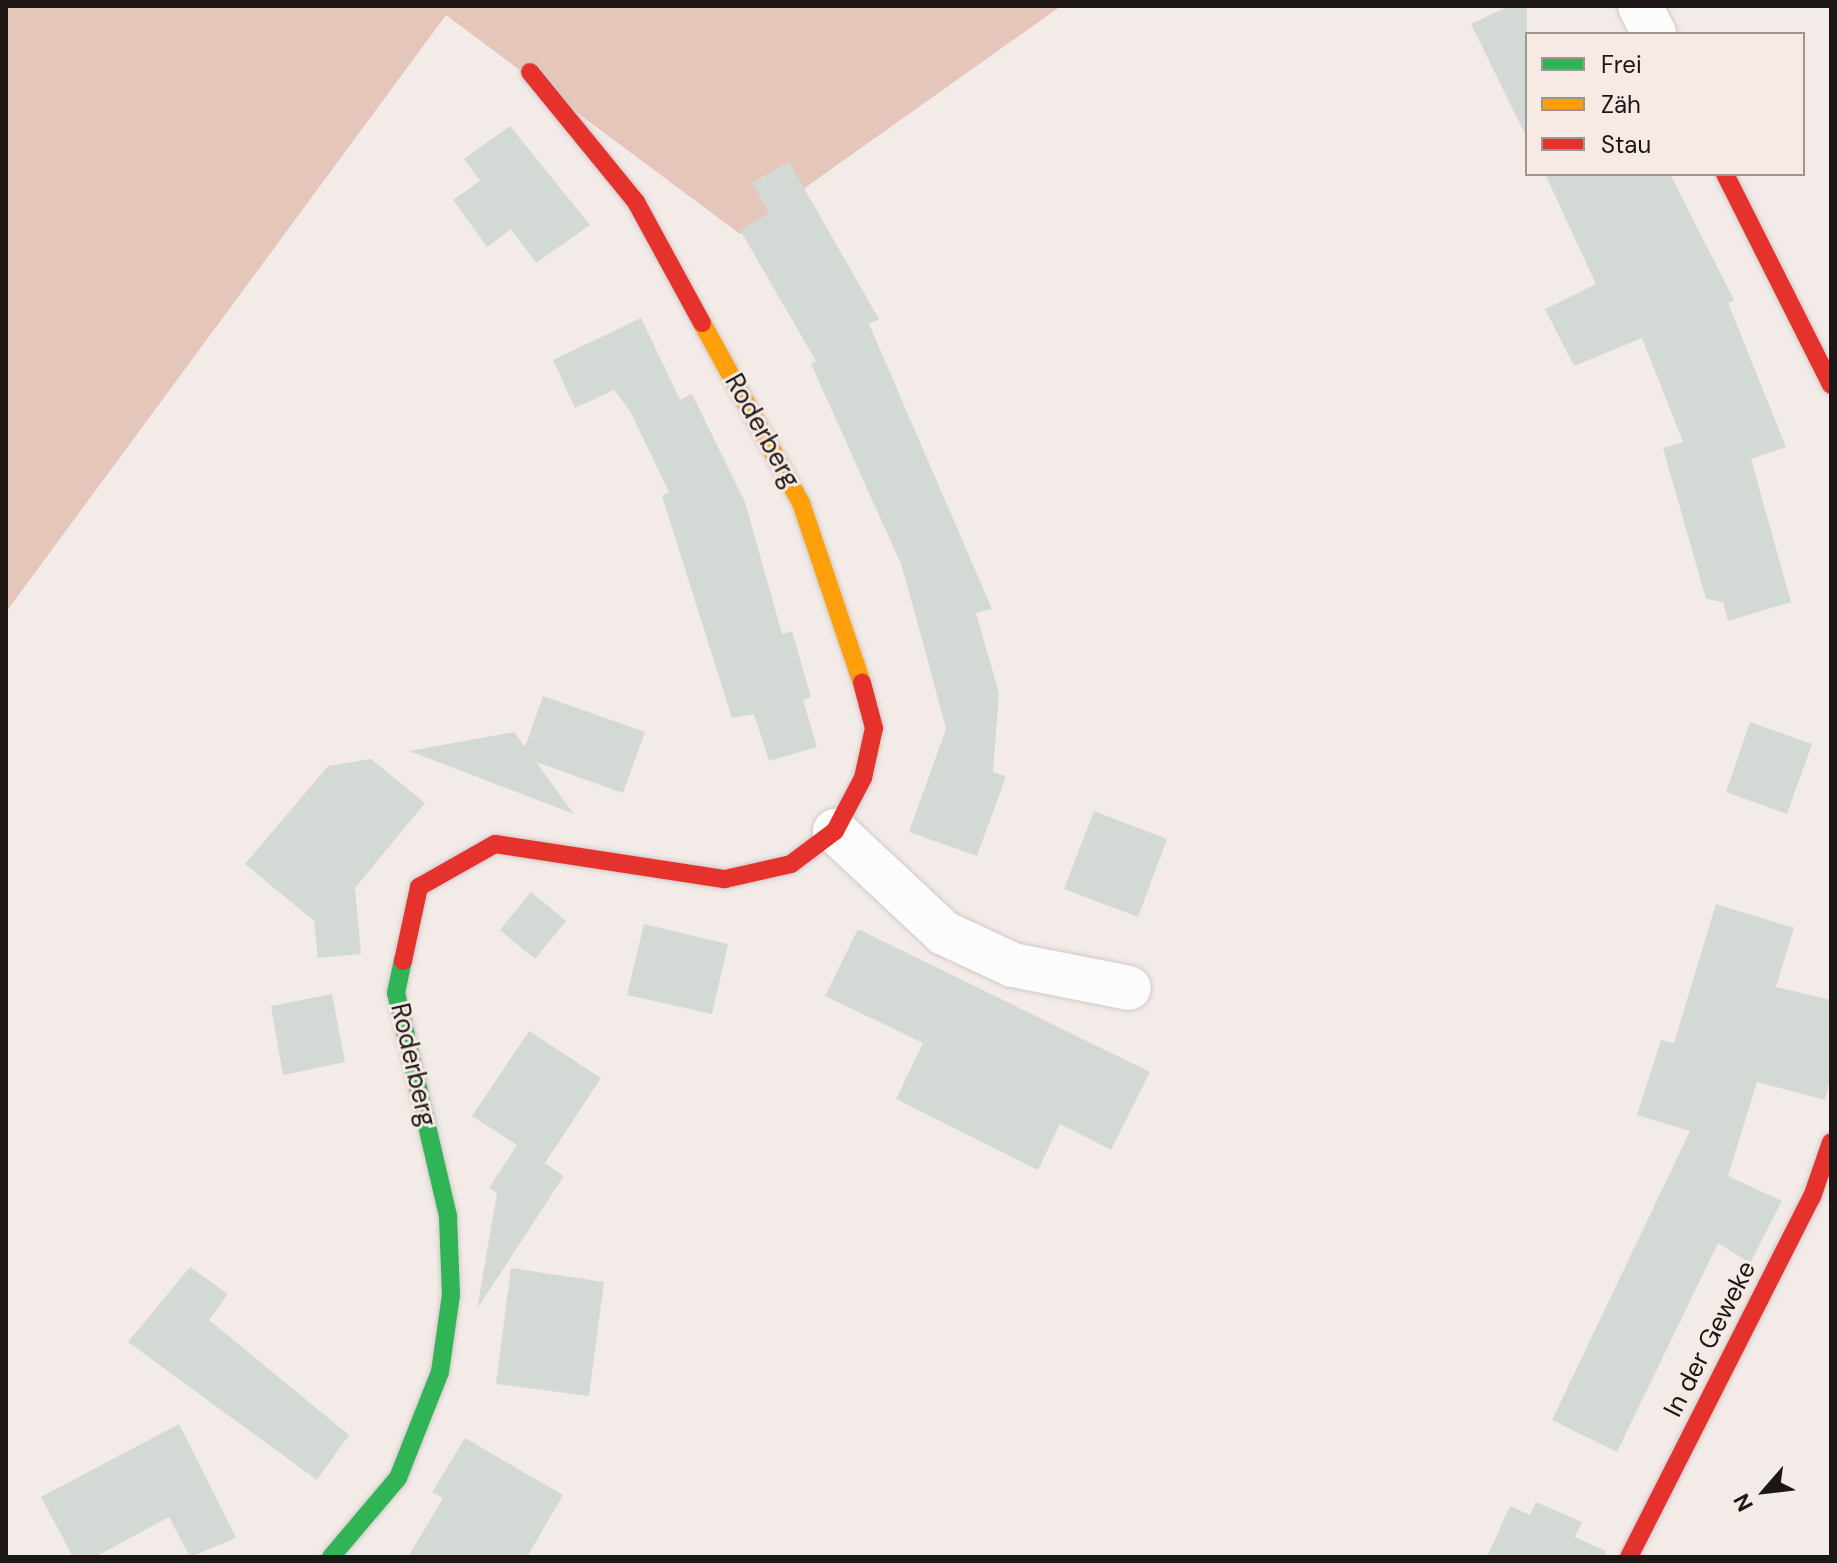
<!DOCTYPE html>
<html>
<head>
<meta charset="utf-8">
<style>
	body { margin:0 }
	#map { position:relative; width:1837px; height:1563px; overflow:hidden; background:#f3ebe8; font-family:"DM Sans",sans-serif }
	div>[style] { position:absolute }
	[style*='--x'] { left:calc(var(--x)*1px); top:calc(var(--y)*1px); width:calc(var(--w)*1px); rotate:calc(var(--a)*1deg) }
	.forest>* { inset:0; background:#e5c6bb }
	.building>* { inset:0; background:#d3dad6 }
	.roads { filter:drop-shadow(0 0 2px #d0c9c8) drop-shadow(0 0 2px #d0c9c8) }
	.street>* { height:44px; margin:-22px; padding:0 22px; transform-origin:22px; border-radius:22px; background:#fdfcfc }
	.fast>* { height:18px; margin:-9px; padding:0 9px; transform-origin:9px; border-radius:9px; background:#30b455 }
	.slow>* { height:18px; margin:-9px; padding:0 9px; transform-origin:9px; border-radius:9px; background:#ff9f0a }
	.jam>* { height:18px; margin:-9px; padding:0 9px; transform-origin:9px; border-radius:9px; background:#e5322d }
	span { translate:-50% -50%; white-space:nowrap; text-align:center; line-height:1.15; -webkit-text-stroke:6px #f7e9e4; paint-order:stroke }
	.street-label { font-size:26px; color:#1c1715 }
	.frame { position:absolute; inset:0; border:8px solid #1c1715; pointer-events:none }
	.legend { position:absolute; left:1525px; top:32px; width:280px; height:144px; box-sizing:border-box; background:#f7e9e4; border:2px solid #9f9591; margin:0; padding:10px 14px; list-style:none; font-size:24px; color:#1c1715 }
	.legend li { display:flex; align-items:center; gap:16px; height:40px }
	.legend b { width:40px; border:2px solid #9f9591 }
	.north { position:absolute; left:1725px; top:1451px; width:80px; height:80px; -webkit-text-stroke:6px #f7e9e4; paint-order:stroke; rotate:242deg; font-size:22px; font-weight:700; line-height:32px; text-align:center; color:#1c1715 }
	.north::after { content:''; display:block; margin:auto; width:28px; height:36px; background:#1c1715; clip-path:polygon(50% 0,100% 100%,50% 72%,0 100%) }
</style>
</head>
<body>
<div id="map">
	<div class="forest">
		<i style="clip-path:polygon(6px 6px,1061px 6px,740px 234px,446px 15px,6px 612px)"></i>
	</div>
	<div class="building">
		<i style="clip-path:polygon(1509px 6px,1527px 6px,1527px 138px,1471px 24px)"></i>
		<i style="clip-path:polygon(510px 126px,590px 225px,536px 263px,511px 229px,487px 247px,453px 200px,480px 181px,464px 159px)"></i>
		<i style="clip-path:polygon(789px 162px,879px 319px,869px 324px,992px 609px,976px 613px,999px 693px,993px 772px,1006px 776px,977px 856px,909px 832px,946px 729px,916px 617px,901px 564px,811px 364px,816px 361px,740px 230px,770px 213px,752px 183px)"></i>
		<i style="clip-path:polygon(1545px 174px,1670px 174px,1734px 300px,1728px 303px,1786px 447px,1751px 459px,1791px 602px,1728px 621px,1723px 602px,1706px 599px,1663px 448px,1683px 442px,1642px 338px,1574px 366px,1545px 309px,1596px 284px)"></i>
		<i style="clip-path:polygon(641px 318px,680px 400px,692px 394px,745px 502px,782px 634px,792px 631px,811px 697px,803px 700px,817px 747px,769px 761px,754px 714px,732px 718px,662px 496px,669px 492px,630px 411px,614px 390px,575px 408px,553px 360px)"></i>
		<i style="clip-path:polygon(543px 696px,645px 732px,623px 793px,536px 762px,574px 814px,409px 751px,514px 732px,525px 747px)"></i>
		<i style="clip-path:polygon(1750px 722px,1812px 744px,1787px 814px,1726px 792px)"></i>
		<i style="clip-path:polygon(371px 759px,425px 803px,355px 888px,361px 954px,318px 958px,314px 921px,245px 864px,328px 766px)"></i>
		<i style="clip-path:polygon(1094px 811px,1167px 839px,1138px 917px,1064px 889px)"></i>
		<i style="clip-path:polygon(531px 892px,566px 921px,535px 959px,500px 930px)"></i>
		<i style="clip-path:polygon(1716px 904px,1794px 928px,1776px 987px,1831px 1000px,1831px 1074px,1825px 1100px,1757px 1082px,1728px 1176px,1782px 1201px,1750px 1263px,1718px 1243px,1617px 1452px,1552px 1420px,1690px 1131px,1637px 1115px,1661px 1040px,1674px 1043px)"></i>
		<i style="clip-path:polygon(644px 924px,728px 944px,712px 1014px,627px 995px)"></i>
		<i style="clip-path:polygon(858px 929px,1150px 1072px,1111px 1150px,1060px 1124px,1038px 1170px,896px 1099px,923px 1043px,825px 996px)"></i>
		<i style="clip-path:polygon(332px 994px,345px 1062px,283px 1075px,271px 1006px)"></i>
		<i style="clip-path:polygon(529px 1031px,601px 1078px,545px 1163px,472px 1116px)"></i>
		<i style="clip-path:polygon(517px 1145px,564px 1176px,477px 1309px,497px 1193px,489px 1188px)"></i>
		<i style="clip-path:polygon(190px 1267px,228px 1294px,209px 1320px,349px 1435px,317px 1480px,128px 1342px)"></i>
		<i style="clip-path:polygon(511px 1268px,604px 1282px,589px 1396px,496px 1384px)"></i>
		<i style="clip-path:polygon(179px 1424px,236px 1538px,190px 1557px,169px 1517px,95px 1557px,73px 1557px,41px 1497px)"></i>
		<i style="clip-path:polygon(465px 1438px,563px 1495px,527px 1557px,408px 1557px,443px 1498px,432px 1492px)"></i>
		<i style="clip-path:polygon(1536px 1502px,1582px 1522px,1575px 1537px,1606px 1551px,1604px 1557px,1487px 1557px,1510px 1506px,1530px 1515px)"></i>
	</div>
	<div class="roads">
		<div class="street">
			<i style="--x:1640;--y:6;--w:31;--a:63"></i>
			<i style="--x:835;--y:831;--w:149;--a:43.1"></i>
			<i style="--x:944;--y:933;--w:76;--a:24.9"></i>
			<i style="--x:1013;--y:965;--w:118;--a:11.2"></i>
		</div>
		<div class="fast">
			<i style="--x:331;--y:1557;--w:104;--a:-49.7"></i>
			<i style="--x:398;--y:1478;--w:114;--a:-68.4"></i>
			<i style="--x:440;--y:1372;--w:78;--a:-81.9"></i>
			<i style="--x:451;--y:1295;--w:79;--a:-92.2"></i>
			<i style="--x:448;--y:1216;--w:229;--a:-103.1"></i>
			<i style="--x:396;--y:993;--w:33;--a:-78"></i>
		</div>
		<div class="slow">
			<i style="--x:702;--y:323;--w:205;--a:61.2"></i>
			<i style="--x:801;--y:503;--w:190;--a:71.3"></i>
		</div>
		<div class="jam">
			<i style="--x:530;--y:72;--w:168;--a:50.8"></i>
			<i style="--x:636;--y:202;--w:138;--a:61.4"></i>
			<i style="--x:1725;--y:174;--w:236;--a:63.3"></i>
			<i style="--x:403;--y:961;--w:76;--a:-77.8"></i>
			<i style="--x:419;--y:887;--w:87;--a:-29.5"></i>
			<i style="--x:495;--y:844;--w:233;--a:8.7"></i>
			<i style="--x:725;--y:879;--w:68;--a:-12.8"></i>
			<i style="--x:791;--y:864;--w:55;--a:-36.9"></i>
			<i style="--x:835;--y:831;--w:60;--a:-62.2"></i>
			<i style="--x:863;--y:778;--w:51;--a:-77.6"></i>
			<i style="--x:874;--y:728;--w:47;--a:-104.9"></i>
			<i style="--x:1629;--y:1557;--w:404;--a:-63.1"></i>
			<i style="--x:1812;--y:1197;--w:58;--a:-70.9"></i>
		</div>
	</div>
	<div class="street-label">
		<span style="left:762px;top:431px;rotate:61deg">Roderberg</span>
		<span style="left:413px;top:1065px;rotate:77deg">Roderberg</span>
		<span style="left:1710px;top:1339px;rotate:-63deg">In der Geweke</span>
	</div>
	<div class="frame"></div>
	<ul class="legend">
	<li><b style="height:10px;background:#30b455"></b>Frei</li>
	<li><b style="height:10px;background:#ff9f0a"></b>Zäh</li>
	<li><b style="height:10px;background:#e5322d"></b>Stau</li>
	</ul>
	<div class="north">N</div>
</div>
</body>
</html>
